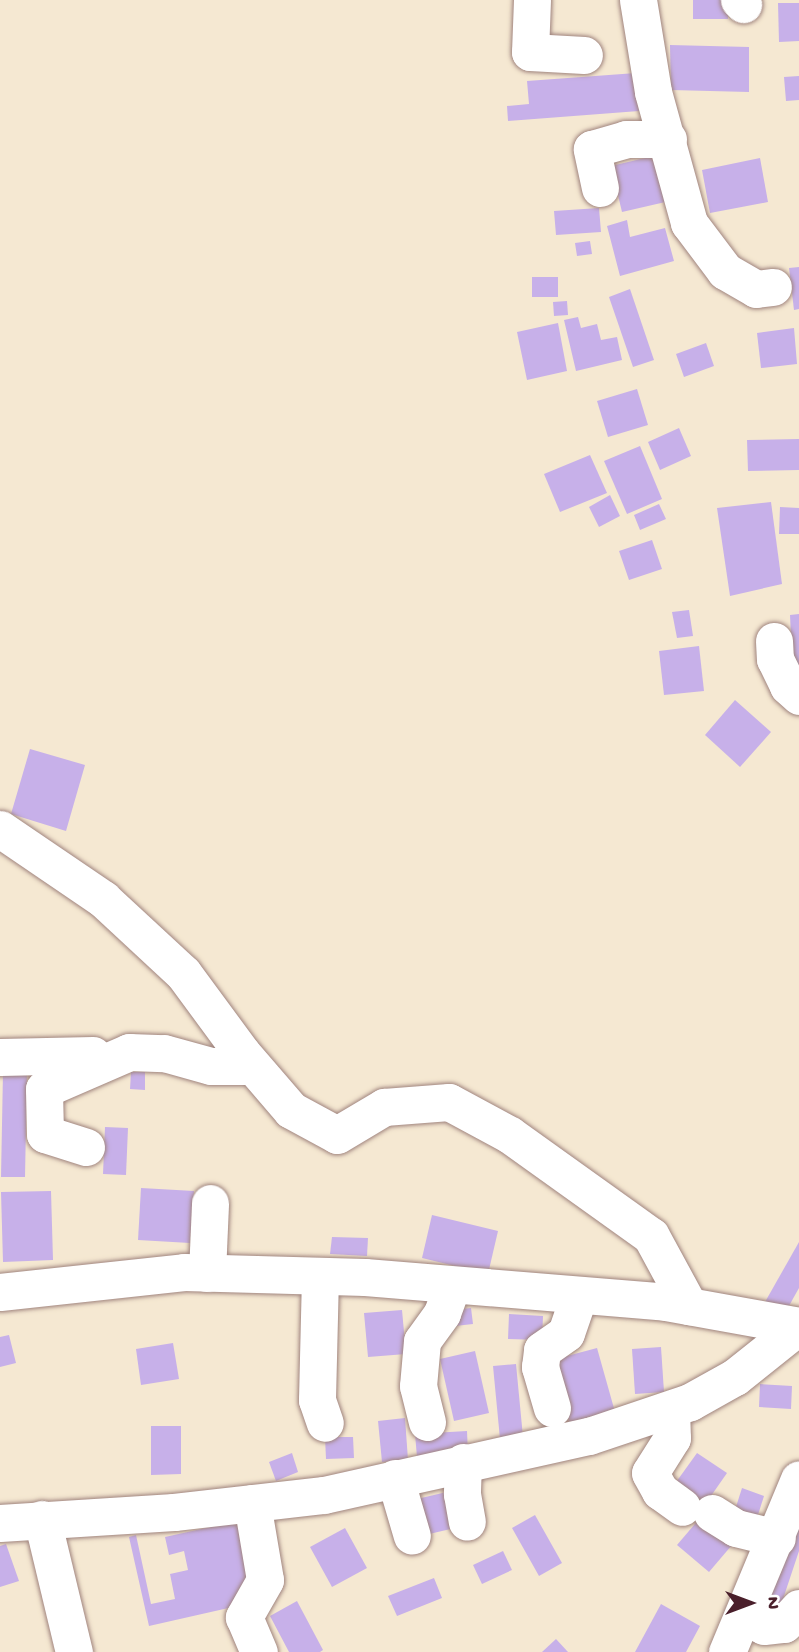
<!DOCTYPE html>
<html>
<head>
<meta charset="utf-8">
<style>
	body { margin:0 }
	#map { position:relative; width:799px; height:1652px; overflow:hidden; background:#f5e8d2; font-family:"Gochi Hand",sans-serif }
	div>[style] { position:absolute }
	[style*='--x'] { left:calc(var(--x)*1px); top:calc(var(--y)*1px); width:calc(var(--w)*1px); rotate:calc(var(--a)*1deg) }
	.building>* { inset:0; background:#c7b0e9 }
	.roads { filter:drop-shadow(0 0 2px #a0847e) drop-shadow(0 0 2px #a0847e) }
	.street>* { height:37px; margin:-18.5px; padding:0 18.5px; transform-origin:18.5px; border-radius:18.5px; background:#fff }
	span { translate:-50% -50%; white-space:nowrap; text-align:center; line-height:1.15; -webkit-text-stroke:5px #fff; paint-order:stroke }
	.north { position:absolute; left:715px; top:1568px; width:70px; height:70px; -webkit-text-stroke:5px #fff; paint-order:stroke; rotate:90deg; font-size:19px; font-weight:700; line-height:28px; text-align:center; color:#4a1f2b }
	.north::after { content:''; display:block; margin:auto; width:24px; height:32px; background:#4a1f2b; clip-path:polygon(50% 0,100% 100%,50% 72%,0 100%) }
</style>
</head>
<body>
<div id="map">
	<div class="building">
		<i style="clip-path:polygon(693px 0,728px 0,728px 19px,693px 19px)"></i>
		<i style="clip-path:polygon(778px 3px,799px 3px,799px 41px,779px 42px)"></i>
		<i style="clip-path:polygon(670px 45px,749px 47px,749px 92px,671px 90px)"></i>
		<i style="clip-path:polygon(636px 73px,639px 111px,508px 121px,507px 106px,529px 104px,527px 81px)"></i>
		<i style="clip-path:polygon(799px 76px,799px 100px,786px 101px,784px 77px)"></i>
		<i style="clip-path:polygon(662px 154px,674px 200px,622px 212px,611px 166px)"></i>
		<i style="clip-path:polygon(760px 158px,768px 202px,710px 213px,702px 170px)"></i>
		<i style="clip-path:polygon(599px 208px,601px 232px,556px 235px,554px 211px)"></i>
		<i style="clip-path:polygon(627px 220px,630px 237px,665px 228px,674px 261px,620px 276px,607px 226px)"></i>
		<i style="clip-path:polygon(590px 241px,592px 254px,577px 256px,575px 243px)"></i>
		<i style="clip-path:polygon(799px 267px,799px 309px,794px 310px,789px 268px)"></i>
		<i style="clip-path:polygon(532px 277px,558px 277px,558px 297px,532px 297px)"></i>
		<i style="clip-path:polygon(630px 289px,654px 360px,633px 367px,609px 297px)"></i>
		<i style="clip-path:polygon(567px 301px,568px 315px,554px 316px,553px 302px)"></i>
		<i style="clip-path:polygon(578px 317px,581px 328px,597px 324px,601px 340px,617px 337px,622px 360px,576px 371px,564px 320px)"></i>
		<i style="clip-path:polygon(558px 323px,567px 371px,527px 380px,517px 332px)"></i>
		<i style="clip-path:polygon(794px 328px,797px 364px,761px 368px,757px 333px)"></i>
		<i style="clip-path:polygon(706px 343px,714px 366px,684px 377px,676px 354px)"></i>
		<i style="clip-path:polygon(637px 389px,648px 425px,608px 437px,597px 401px)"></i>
		<i style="clip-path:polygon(679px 428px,691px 456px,660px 470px,648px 442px)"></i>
		<i style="clip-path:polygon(799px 439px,799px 470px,748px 471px,747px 440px)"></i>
		<i style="clip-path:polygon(640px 446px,662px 499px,627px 514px,604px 461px)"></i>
		<i style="clip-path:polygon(590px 455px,607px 493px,560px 512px,544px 474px)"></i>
		<i style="clip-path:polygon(610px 495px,620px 516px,599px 527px,589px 507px)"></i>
		<i style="clip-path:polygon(771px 502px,782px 584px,730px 596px,717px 508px)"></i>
		<i style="clip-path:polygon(659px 504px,666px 519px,640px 530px,634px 515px)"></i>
		<i style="clip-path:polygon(780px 507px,799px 508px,799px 534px,779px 534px)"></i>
		<i style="clip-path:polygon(652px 540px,662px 569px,629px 580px,619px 551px)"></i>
		<i style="clip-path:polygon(689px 610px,693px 636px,677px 638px,672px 612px)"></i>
		<i style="clip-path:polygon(799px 614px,799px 678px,793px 678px,790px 615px)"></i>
		<i style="clip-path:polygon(699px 646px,704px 691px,664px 695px,659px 651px)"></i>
		<i style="clip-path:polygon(735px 700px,771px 732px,740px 767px,705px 735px)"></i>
		<i style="clip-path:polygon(30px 749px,85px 765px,66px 831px,11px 814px)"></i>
		<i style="clip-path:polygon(3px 1072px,27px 1072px,25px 1177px,1px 1177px)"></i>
		<i style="clip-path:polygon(131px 1072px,145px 1072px,145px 1090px,130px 1089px)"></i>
		<i style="clip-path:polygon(105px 1127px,128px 1128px,126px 1175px,103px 1174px)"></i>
		<i style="clip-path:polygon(141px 1188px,194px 1191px,190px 1243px,138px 1240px)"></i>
		<i style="clip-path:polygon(51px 1191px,53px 1260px,3px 1262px,1px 1192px)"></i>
		<i style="clip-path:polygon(432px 1215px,498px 1231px,488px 1274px,422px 1258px)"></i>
		<i style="clip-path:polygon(332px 1237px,368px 1238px,367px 1256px,330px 1254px)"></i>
		<i style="clip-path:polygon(799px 1242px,799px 1288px,785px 1313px,765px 1302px)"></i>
		<i style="clip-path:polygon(471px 1308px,473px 1324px,455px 1326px,453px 1310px)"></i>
		<i style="clip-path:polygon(402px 1310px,406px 1354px,368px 1357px,364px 1313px)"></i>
		<i style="clip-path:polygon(509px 1314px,543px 1316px,542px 1340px,508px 1339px)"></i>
		<i style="clip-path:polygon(9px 1335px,16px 1363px,0 1367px,0 1337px)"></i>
		<i style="clip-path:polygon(173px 1343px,179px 1379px,141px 1385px,136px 1349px)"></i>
		<i style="clip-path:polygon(661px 1347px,664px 1392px,635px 1394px,632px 1349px)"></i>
		<i style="clip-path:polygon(597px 1348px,617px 1419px,572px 1432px,552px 1360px)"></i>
		<i style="clip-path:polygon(475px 1351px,489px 1413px,454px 1421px,440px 1359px)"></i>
		<i style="clip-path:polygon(516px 1364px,523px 1437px,500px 1439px,493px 1366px)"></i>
		<i style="clip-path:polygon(760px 1384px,792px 1386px,791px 1409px,759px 1407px)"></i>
		<i style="clip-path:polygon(405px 1418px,408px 1460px,382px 1462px,378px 1421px)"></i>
		<i style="clip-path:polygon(151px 1426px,181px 1426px,181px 1474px,151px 1475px)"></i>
		<i style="clip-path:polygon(467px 1431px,468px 1454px,417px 1457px,415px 1434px)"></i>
		<i style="clip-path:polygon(325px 1437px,353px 1437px,354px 1458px,326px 1459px)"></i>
		<i style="clip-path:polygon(292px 1453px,298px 1472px,276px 1481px,269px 1462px)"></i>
		<i style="clip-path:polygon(697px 1453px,727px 1473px,704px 1506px,674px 1485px)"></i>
		<i style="clip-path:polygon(742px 1488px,764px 1496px,757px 1518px,735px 1510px)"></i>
		<i style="clip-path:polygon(451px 1491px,459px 1527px,425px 1535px,417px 1499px)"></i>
		<i style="clip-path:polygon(799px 1510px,799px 1551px,780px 1608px,768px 1604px)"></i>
		<i style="clip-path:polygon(535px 1515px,562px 1563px,539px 1576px,512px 1528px)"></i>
		<i style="clip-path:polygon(700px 1518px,732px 1545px,709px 1572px,677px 1545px)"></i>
		<i style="clip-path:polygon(242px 1520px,259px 1601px,149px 1626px,129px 1537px,136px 1535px,151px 1604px,175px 1599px,170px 1574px,188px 1570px,184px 1551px,169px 1555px,165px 1537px)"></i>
		<i style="clip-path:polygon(345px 1528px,367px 1568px,332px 1587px,310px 1547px)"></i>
		<i style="clip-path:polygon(6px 1544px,19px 1581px,0 1587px,0 1546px)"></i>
		<i style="clip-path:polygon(503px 1551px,512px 1570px,482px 1584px,473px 1565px)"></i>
		<i style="clip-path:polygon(434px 1578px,442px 1598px,397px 1616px,388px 1596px)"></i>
		<i style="clip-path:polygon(297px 1601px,323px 1650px,320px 1652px,289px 1652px,270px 1616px)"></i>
		<i style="clip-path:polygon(661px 1604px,700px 1626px,686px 1652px,635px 1652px)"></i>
		<i style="clip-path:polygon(556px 1639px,568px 1652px,542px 1652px)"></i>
	</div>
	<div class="roads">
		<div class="street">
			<i style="--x:532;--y:0;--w:52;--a:92.2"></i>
			<i style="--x:530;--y:52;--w:54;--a:3.2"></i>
			<i style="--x:638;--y:0;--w:93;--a:80.7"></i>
			<i style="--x:653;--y:92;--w:136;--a:74.6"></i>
			<i style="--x:689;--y:223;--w:60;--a:53.1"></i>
			<i style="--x:725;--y:271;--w:36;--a:30"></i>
			<i style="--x:756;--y:289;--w:17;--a:-7"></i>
			<i style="--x:739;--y:0;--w:6;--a:45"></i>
			<i style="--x:600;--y:188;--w:40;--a:-102"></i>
			<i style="--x:592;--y:149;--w:35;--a:-16"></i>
			<i style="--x:626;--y:139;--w:42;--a:0"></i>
			<i style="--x:774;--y:641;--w:18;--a:87"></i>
			<i style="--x:775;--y:659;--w:30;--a:64"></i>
			<i style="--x:788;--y:686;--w:15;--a:42"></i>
			<i style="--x:0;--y:829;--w:125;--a:34.2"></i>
			<i style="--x:103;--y:899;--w:109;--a:42.8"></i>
			<i style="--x:183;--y:973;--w:99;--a:53.6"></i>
			<i style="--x:242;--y:1053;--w:75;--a:49.3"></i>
			<i style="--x:291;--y:1110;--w:52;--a:28.5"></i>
			<i style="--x:337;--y:1135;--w:55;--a:-30.8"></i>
			<i style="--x:384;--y:1107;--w:65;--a:-4.4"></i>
			<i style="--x:449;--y:1102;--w:69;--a:28.4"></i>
			<i style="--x:510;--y:1135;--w:173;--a:35.6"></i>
			<i style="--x:651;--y:1236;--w:80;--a:61.5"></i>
			<i style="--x:0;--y:1057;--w:93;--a:-1.2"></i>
			<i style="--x:86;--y:1147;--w:43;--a:-162.4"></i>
			<i style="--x:45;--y:1134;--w:45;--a:-91.3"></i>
			<i style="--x:44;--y:1089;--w:93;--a:-23.5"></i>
			<i style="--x:129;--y:1052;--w:35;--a:2"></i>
			<i style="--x:164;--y:1053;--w:49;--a:15.5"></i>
			<i style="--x:211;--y:1066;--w:41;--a:0"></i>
			<i style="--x:207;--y:1273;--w:70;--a:-87.5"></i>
			<i style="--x:320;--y:1276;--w:124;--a:91.4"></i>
			<i style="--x:317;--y:1400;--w:24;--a:71"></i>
			<i style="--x:0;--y:1292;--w:185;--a:-6.2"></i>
			<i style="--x:184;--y:1272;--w:181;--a:1.6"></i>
			<i style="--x:365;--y:1277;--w:302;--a:4.7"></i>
			<i style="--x:666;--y:1302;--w:135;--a:10.2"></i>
			<i style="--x:552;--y:1408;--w:43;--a:-106.3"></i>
			<i style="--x:540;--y:1367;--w:17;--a:-83"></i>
			<i style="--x:542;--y:1350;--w:29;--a:-35"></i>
			<i style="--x:566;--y:1333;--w:40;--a:-71.1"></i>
			<i style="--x:671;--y:1410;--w:28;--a:88"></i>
			<i style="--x:672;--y:1438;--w:41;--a:122.2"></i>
			<i style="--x:650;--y:1473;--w:21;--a:61"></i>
			<i style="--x:660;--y:1491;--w:27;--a:36"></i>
			<i style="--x:427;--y:1422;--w:37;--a:-104"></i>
			<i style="--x:418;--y:1386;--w:45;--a:-84.9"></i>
			<i style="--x:422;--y:1341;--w:34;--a:-54"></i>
			<i style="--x:442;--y:1313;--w:30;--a:-70"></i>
			<i style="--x:463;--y:1462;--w:32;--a:92"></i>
			<i style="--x:462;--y:1494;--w:28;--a:80"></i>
			<i style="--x:395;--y:1478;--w:60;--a:73.7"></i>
			<i style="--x:252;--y:1503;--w:78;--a:80.4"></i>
			<i style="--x:265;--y:1580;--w:43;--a:119.6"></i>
			<i style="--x:244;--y:1617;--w:38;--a:67"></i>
			<i style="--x:712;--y:1513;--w:28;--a:32"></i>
			<i style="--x:736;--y:1528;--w:42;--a:13.7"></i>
			<i style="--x:42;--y:1519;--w:137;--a:76.5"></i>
			<i style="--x:0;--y:1523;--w:174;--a:-3.6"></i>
			<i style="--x:174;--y:1512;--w:151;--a:-6.5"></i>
			<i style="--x:324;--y:1495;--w:271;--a:-12.6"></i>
			<i style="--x:589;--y:1436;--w:107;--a:-18.6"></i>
			<i style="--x:690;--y:1402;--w:51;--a:-29.1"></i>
			<i style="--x:735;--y:1377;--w:82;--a:-38.6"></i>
			<i style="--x:743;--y:1616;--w:23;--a:25"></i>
			<i style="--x:764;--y:1626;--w:20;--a:-6"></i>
			<i style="--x:784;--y:1624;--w:22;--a:-47"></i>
			<i style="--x:727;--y:1652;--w:187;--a:-67.4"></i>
		</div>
	</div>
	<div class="north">N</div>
</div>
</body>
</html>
